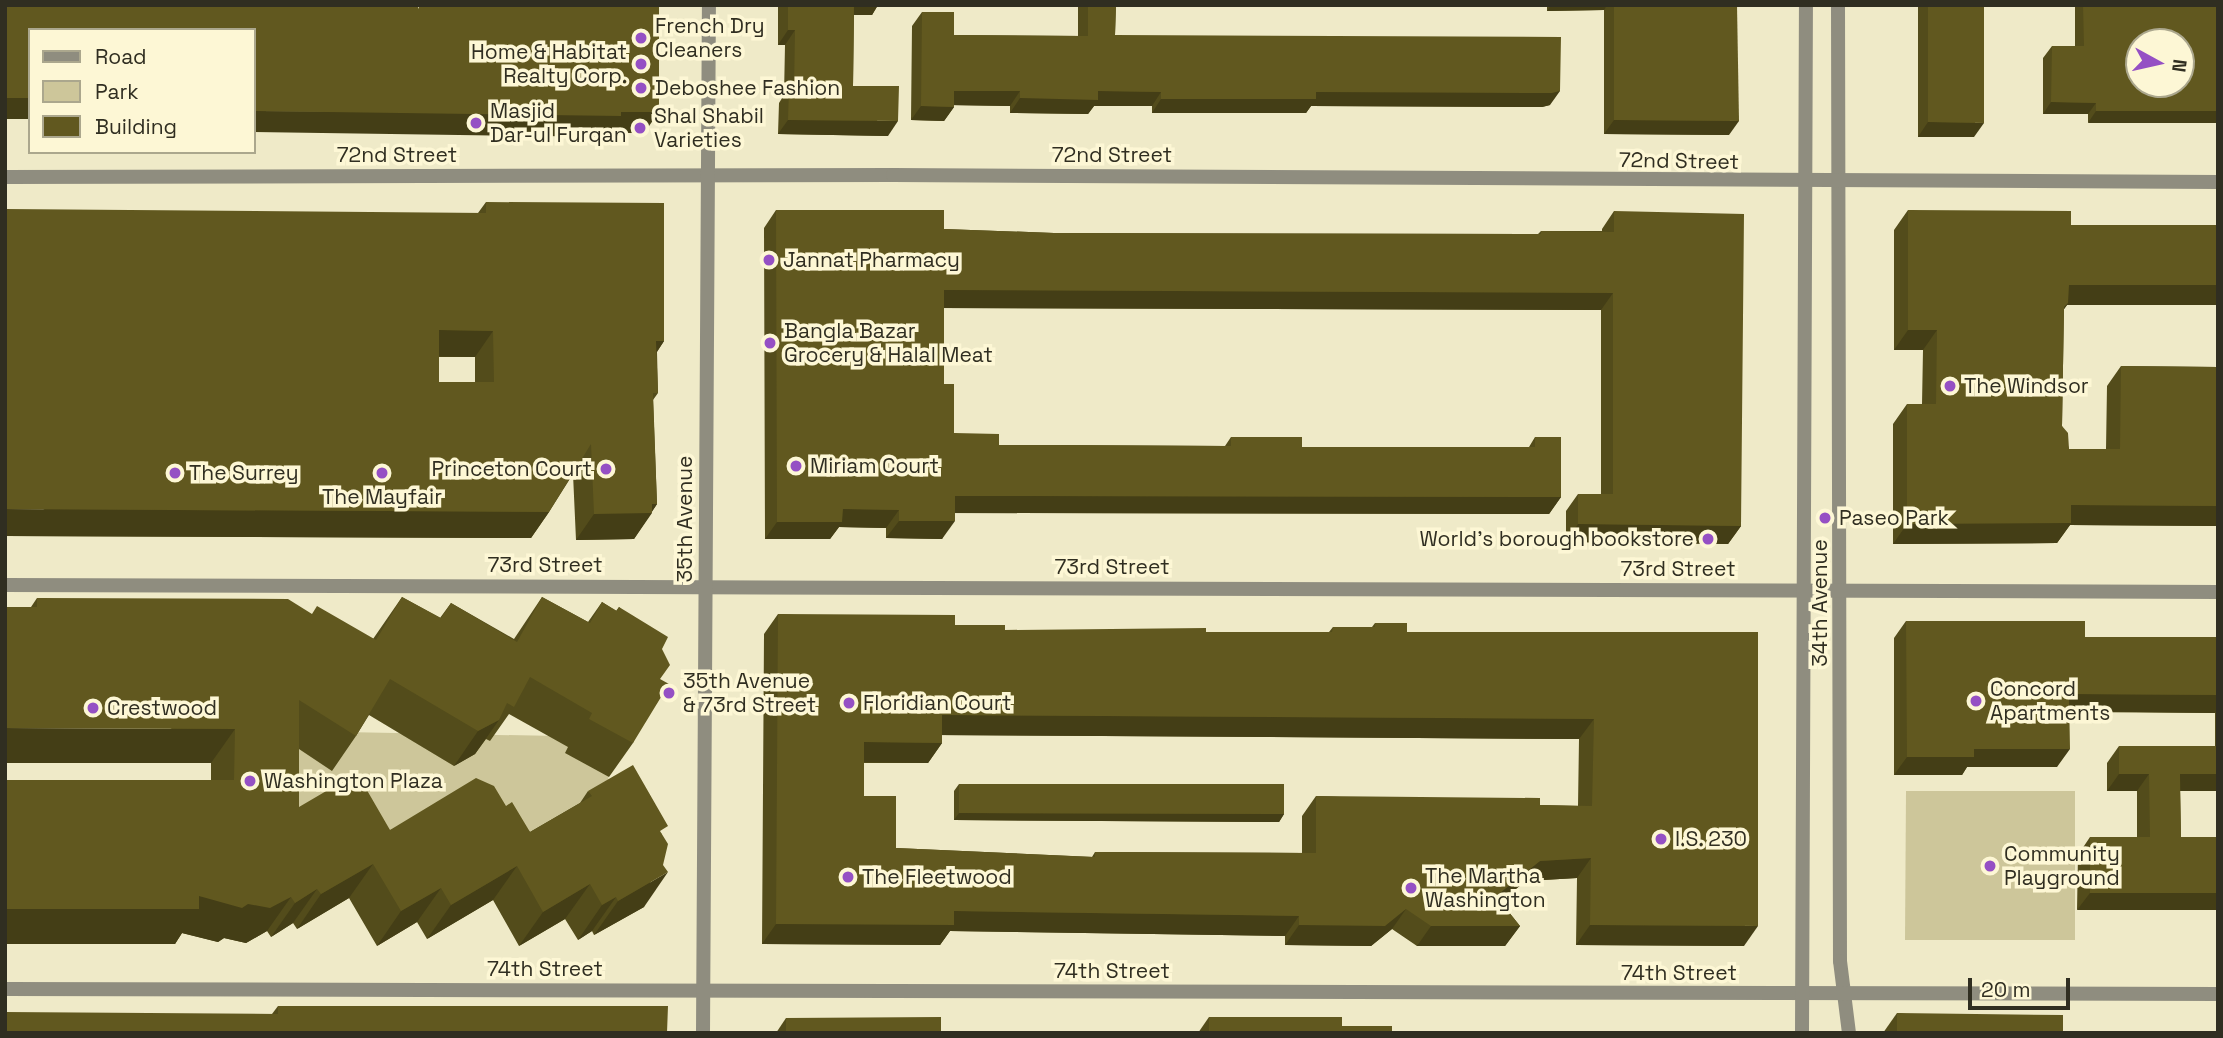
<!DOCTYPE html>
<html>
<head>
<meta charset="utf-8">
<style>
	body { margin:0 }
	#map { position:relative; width:2223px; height:1038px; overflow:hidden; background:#efeac8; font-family:"Space Grotesk",sans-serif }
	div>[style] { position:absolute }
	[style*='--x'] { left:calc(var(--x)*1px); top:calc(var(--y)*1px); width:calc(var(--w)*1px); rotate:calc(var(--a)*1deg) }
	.green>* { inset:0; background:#cdc69a }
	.street>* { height:14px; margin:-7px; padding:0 7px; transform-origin:7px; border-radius:7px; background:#8f8d7f }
	.wall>* { inset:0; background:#534c1b }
	.shaded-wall>* { inset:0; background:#443e16 }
	.building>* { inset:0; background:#61581f }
	.dots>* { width:19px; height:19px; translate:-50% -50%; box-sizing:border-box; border:4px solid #fdf7d5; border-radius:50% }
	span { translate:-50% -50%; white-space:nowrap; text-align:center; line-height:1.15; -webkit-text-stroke:7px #fdf7d5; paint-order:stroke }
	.poi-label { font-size:21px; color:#302e21 }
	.left { translate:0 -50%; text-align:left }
	.right { translate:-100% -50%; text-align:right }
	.street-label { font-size:21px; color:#302e21 }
	.frame { position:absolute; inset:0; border:7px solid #302e21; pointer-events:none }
	.legend { position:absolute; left:28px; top:28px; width:228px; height:126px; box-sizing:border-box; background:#fdf7d5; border:2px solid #aba78d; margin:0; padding:9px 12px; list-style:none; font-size:21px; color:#302e21 }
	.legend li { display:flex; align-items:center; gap:14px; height:35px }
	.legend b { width:35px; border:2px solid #aba78d }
	.north { position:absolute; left:2125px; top:28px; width:70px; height:70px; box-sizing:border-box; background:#fdf7d5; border:2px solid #aba78d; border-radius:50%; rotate:98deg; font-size:19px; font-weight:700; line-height:28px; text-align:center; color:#302e21 }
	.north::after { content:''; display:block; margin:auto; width:24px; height:32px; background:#9550c4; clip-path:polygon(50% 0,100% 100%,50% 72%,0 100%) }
	.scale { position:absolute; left:1968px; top:978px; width:102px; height:32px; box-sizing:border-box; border:4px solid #302e21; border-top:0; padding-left:9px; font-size:21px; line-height:24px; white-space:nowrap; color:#302e21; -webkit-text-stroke:5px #fdf7d5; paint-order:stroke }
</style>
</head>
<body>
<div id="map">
	<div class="green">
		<i style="clip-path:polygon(292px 731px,608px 737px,609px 844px,288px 850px)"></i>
		<i style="clip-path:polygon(1906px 791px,2075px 791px,2075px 940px,1905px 940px)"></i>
	</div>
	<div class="street">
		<i style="--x:1838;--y:5;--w:956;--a:89.88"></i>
		<i style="--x:1840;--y:961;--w:73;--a:82.9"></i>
		<i style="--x:5;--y:177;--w:888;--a:-0.13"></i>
		<i style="--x:893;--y:175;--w:1325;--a:0.3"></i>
		<i style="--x:5;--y:585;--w:2213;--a:0.18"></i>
		<i style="--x:5;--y:989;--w:2213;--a:0.13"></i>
		<i style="--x:703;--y:1033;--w:1028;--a:-89.67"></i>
		<i style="--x:1802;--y:1033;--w:1028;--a:-89.78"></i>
	</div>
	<div class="wall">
		<i style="clip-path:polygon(778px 5px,878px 5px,872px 15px,854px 15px,853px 86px,888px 136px,778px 134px,779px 103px,784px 95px,785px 45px,778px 45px)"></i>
		<i style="clip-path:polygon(1078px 5px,1116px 5px,1115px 35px,1550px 105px,1542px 107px,1311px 106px,1306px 113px,1152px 113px,1152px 106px,1094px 106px,1088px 114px,1010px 113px,1010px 106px,954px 105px,954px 107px,944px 121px,911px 120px,912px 26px,922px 12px,954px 35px,1078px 36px)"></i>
		<i style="clip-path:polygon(1547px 5px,1737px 5px,1729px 135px,1604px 134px,1604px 10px,1547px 11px)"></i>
		<i style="clip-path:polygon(1918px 5px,1984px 5px,1974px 137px,1918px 137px)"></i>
		<i style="clip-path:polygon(2075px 5px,2218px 5px,2088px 123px,2088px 114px,2043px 114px,2043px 58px,2052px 46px,2075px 46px)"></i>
		<i style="clip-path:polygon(evenodd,486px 202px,664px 341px,657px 352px,658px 393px,653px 400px,657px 504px,634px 539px,576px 540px,573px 474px,549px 512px,531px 538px,5px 536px,478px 213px,486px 202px,439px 357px,475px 357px,475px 382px,439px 382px,439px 357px)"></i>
		<i style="clip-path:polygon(776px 210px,944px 229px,1054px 233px,1538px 234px,1541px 231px,1602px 231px,1602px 229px,1614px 211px,1741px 526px,1728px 544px,1566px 542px,1566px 511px,1578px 494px,1601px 494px,1601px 310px,944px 308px,944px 384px,954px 433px,999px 445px,1055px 445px,1225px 446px,1231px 437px,1302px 447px,1529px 447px,1535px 437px,1561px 497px,1549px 514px,955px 513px,942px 539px,886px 538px,886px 528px,839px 527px,830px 539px,765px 539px,764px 228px)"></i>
		<i style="clip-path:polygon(1908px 210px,2071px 225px,2218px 225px,2218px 305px,2067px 305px,2064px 309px,2062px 426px,2069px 449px,2106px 449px,2107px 386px,2121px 366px,2218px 367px,2218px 526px,2070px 525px,2057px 543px,1893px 544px,1893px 424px,1907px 404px,1922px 404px,1923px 350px,1894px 350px,1894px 230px)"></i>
		<i style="clip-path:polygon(402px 597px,440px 618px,451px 603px,514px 639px,542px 597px,588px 622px,602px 602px,616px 611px,619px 607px,662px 649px,660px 679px,633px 743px,609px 777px,565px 753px,568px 747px,509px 714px,490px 741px,486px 739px,475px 754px,454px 766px,369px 715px,356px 736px,332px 771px,299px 749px,299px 807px,390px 830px,506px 806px,530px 832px,580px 803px,588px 791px,662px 834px,644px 907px,594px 935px,592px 931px,578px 940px,565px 919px,519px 946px,493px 900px,427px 939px,417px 922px,377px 946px,349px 898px,297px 929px,293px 923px,271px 937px,267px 931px,246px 943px,224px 938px,218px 942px,182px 933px,175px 944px,5px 944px,5px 780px,211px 780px,211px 763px,31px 607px,37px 598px,312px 614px,373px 639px)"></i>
		<i style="clip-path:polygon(evenodd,778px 614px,955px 625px,1005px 630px,1206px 632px,1329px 632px,1333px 627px,1372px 627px,1375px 623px,1407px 632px,1758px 632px,1744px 946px,1576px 945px,1577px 878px,1526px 881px,1500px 901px,1520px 926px,1505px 946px,1417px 946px,1392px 929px,1371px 946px,1285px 945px,1285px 936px,950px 931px,940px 945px,762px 944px,764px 634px,778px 614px,942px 735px,1579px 739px,1578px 806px,1540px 805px,1316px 796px,1302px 816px,1302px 853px,1095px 852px,1092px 857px,896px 848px,864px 796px,864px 763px,928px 763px,942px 743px,942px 735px)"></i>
		<i style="clip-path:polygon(1906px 621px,2085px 637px,2218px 637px,2218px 791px,2180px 791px,2181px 837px,2077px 910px,2078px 855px,2090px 837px,2137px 837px,2137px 791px,2107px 791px,2107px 763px,2119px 746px,2215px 746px,2215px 713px,2069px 712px,2057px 767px,1967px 767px,1962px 775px,1894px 775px,1894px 638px)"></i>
		<i style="clip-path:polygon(959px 784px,1284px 814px,1279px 822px,954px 820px,954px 791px)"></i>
		<i style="clip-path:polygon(278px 1006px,667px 1033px,272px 1014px)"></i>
		<i style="clip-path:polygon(1897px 1013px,2063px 1033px,1883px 1033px)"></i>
		<i style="clip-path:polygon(1209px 1017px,1342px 1026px,1392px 1033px,1198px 1033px)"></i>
		<i style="clip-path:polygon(786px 1018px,941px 1033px,776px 1033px)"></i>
	</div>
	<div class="shaded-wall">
		<i style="clip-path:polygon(851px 5px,878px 5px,872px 15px,845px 15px)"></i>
		<i style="clip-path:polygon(1551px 5px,1607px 5px,1604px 10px,1547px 11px)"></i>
		<i style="clip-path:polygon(788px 30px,795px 30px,785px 45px,778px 45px)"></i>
		<i style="clip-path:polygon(954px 91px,1020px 91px,1010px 106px,944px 105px)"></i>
		<i style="clip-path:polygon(1098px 91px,1161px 92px,1152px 106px,1094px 106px,1088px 114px,1010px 113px,1020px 98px)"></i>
		<i style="clip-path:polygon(1560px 91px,1550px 105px,1542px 107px,1311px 106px,1306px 113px,1152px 113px,1161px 99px,1316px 92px)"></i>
		<i style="clip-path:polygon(5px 98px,30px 98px,30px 119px,5px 119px)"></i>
		<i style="clip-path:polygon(2051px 102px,2096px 103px,2088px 114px,2043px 114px)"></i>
		<i style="clip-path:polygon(921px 106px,954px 107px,944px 121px,911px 120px)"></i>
		<i style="clip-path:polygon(254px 111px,621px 112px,659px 112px,644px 133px,610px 133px,607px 137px,254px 132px)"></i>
		<i style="clip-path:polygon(2096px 111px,2218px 111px,2218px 123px,2088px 123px)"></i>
		<i style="clip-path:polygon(788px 120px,898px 121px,888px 136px,778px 134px)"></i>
		<i style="clip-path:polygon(1614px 120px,1739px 121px,1729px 135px,1604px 134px)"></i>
		<i style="clip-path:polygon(1928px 122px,1984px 123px,1974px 137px,1918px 137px)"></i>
		<i style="clip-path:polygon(2069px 285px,2218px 285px,2218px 305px,2067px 305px,2054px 323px)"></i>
		<i style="clip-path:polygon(944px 290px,1613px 293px,1601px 310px,932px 308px)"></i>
		<i style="clip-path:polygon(439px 330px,493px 331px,475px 357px,420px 356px)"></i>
		<i style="clip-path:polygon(1908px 330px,1937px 330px,1923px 350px,1894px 350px)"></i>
		<i style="clip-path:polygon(656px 341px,664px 341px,646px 368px)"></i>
		<i style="clip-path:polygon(955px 496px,1561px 497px,1549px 514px,942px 513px)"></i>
		<i style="clip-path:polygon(652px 504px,657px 504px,651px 513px,652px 513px,634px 539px,576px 540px,594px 514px)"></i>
		<i style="clip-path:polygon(2071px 505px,2218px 506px,2218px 526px,2070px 525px,2057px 543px,1893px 544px,1907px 524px)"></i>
		<i style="clip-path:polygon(5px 509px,549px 512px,531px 538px,5px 536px)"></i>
		<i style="clip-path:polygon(843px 509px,899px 510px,886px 528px,839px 527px,830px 539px,765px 539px,777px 522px)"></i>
		<i style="clip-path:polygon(899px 521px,955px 521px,942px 539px,886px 538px)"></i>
		<i style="clip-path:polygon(1578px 524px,1741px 526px,1728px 544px,1566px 542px)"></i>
		<i style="clip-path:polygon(2069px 694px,2218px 695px,2218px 708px,2215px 713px,2057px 711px)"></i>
		<i style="clip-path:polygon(942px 715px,1594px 719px,1579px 739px,928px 735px)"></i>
		<i style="clip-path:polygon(499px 720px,475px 754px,454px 766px,478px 731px)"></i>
		<i style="clip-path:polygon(5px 728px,235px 729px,211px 763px,5px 763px)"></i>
		<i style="clip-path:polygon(864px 742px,942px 743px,928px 763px,850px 762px)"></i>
		<i style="clip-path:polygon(1974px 749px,2070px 749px,2057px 767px,1967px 767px,1962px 775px,1894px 775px,1907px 757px)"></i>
		<i style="clip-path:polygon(2119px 774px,2149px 774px,2137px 791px,2107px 791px)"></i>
		<i style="clip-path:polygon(2180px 774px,2218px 774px,2218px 791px,2168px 791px)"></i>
		<i style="clip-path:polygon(959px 813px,1284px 814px,1279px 822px,954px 820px)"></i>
		<i style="clip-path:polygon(1591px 858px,1577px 878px,1526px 881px,1482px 916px,1496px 896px,1540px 861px)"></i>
		<i style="clip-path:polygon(373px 864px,349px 898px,297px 929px,321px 894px)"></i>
		<i style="clip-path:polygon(517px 866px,493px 900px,427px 939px,451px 905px)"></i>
		<i style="clip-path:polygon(668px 872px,644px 907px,594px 935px,618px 901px)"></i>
		<i style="clip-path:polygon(590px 884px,565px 919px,519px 946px,543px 912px)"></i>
		<i style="clip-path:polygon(441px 888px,417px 922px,377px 946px,401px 911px)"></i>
		<i style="clip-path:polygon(317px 889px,293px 923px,271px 937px,295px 903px)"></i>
		<i style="clip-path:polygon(2090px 893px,2218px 893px,2218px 910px,2077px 910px)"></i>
		<i style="clip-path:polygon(199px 896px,248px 904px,291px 897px,267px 931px,246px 943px,224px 938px,218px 942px,182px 933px,175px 944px,5px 944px,5px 909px)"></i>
		<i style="clip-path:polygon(616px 897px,592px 931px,578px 940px,602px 905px)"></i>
		<i style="clip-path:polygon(1406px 909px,1392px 929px,1371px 946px,1285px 945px,1299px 925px)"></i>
		<i style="clip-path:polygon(954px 911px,1299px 916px,1285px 936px,950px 931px,940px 945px,762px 944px,776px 924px)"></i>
		<i style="clip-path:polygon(1590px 925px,1758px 926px,1744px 946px,1576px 945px)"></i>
		<i style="clip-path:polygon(1431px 926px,1520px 926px,1505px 946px,1417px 946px)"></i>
	</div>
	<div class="building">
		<i style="clip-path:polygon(5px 5px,417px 5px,419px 9px,419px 5px,659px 5px,659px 112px,621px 112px,621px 116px,254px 111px,254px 30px,30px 30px,30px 98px,5px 98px)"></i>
		<i style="clip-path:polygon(788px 5px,854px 5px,853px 86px,899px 86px,898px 121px,788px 120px,789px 88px,794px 89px,795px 30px,788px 30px)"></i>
		<i style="clip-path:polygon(1088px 5px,1116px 5px,1115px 35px,1561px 37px,1560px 91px,1552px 93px,1316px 92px,1316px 99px,1161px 99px,1161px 92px,1098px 91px,1098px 100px,1020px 98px,1020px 91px,954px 91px,954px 107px,921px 106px,922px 12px,954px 12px,954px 35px,1088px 36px)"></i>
		<i style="clip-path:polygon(1614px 5px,1737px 5px,1739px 121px,1614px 120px)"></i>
		<i style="clip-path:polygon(1928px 5px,1984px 5px,1984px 123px,1928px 122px)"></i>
		<i style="clip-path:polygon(evenodd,2083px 5px,2218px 5px,2218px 111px,2096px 111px,2096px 103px,2051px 102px,2052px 46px,2084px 46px,2083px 5px,2139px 42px,2181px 42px,2181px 84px,2139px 84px,2139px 42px)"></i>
		<i style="clip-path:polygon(evenodd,486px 202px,664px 203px,664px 341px,656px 341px,658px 393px,653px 393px,657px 504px,652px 504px,652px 513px,594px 514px,591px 444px,549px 512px,5px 509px,5px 209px,486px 213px,486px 202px,439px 330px,493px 331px,494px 382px,439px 382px,439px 330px)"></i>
		<i style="clip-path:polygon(776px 210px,944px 210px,944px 229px,1054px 233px,1541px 234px,1541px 231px,1614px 232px,1614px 211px,1744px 214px,1741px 526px,1578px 524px,1578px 494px,1613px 494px,1613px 293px,944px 290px,944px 384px,954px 384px,954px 433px,999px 434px,999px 445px,1055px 445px,1231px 446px,1231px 437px,1302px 437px,1302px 447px,1535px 447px,1535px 437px,1561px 437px,1561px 497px,955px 496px,955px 521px,899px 521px,899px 510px,843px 509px,842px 522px,777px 522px)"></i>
		<i style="clip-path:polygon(1908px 210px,2071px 211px,2071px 225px,2218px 225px,2218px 285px,2069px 285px,2068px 303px,2064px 307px,2062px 426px,2068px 433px,2069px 449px,2120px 449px,2121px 366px,2218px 367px,2218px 506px,2071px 505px,2071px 523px,1907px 524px,1907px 404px,1936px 404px,1937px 330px,1908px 330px)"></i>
		<i style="clip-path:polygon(402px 597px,441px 618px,451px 603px,517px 642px,542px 597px,590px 623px,602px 602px,617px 611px,619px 607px,668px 637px,662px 649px,670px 665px,660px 679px,669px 684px,633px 743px,589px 719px,592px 713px,530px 677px,514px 707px,507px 703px,499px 720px,478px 731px,390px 679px,356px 736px,299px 700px,299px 807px,357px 773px,390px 830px,476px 778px,494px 786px,506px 806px,512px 802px,530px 832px,592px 796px,588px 791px,633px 765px,668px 826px,660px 831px,668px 844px,663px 865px,668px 872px,618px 901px,616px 897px,602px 905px,590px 884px,543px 912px,517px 866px,451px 905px,441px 888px,401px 911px,373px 864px,321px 894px,317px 889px,295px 903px,291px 897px,270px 908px,248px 904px,242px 908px,199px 896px,199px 909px,5px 909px,5px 780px,234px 780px,235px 729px,5px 728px,5px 607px,37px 607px,37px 598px,288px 599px,312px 614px,317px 606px,376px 640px)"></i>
		<i style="clip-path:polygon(evenodd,778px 614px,955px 615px,955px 625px,1005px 625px,1005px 630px,1206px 628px,1206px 632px,1332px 632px,1333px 627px,1375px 627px,1375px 623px,1407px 623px,1407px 632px,1758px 632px,1758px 926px,1590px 925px,1591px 858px,1540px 861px,1496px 896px,1520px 926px,1431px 926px,1406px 909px,1385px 926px,1299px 925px,1299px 916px,954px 911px,954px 925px,776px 924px,778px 614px,942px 715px,1594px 719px,1592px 806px,1540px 805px,1540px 798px,1316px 796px,1316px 853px,1095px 852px,1095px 857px,896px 848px,896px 796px,864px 796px,864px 742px,942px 743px,942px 715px)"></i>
		<i style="clip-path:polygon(1906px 621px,2085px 621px,2085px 637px,2218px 637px,2218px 695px,2069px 694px,2070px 749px,1974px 749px,1974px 757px,1907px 757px)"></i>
		<i style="clip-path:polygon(2119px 746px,2218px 746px,2218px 774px,2180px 774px,2181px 837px,2218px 837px,2218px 893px,2090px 893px,2090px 837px,2150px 837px,2149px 774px,2119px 774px)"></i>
		<i style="clip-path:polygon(959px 784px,1284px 784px,1284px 814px,959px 813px)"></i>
		<i style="clip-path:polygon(278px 1006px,668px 1006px,667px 1033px,5px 1033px,5px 1012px,278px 1014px)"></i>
		<i style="clip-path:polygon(1897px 1013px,2063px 1015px,2063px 1033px,1897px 1033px)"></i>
		<i style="clip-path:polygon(941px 1017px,941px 1033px,786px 1033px,786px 1018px)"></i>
		<i style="clip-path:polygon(1209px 1017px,1342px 1017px,1342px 1026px,1392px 1026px,1392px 1033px,1209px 1033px)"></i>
	</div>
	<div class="dots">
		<i style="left:641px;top:38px;background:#9550c4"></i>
		<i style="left:641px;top:64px;background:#9550c4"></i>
		<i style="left:641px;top:88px;background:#9550c4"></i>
		<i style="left:476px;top:123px;background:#9550c4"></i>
		<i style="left:640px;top:128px;background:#9550c4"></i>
		<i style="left:769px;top:260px;background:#9550c4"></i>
		<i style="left:770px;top:343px;background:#9550c4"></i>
		<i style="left:1950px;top:386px;background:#9550c4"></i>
		<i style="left:796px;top:466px;background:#9550c4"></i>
		<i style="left:606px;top:469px;background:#9550c4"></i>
		<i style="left:175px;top:473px;background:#9550c4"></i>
		<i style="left:382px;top:473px;background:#9550c4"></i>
		<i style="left:1825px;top:518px;background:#9550c4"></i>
		<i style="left:1708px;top:539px;background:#9550c4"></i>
		<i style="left:669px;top:693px;background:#9550c4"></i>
		<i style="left:1976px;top:701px;background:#9550c4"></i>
		<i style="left:849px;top:703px;background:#9550c4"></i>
		<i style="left:93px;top:708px;background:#9550c4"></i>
		<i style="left:250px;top:781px;background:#9550c4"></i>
		<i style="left:1661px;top:839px;background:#9550c4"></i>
		<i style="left:1990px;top:866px;background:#9550c4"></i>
		<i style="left:848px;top:877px;background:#9550c4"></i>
		<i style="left:1411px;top:888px;background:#9550c4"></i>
	</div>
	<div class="poi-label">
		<span class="left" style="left:655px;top:38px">French Dry<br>Cleaners</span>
		<span class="right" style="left:627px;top:64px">Home &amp; Habitat<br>Realty Corp.</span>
		<span class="left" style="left:655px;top:88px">Deboshee Fashion</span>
		<span class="left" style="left:490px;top:123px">Masjid<br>Dar-ul Furqan</span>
		<span class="left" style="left:654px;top:128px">Shal Shabil<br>Varieties</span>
		<span class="left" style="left:783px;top:260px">Jannat Pharmacy</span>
		<span class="left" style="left:784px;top:343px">Bangla Bazar<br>Grocery &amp; Halal Meat</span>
		<span class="left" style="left:1964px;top:386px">The Windsor</span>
		<span class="left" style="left:810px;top:466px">Miriam Court</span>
		<span class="right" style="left:592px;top:469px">Princeton Court</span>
		<span class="left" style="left:189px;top:473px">The Surrey</span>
		<span style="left:382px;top:497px">The Mayfair</span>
		<span class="left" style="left:1839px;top:518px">Paseo Park</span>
		<span class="right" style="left:1694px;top:539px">World’s borough bookstore</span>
		<span class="left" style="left:683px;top:693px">35th Avenue<br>&amp; 73rd Street</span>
		<span class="left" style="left:1990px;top:701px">Concord<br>Apartments</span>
		<span class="left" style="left:863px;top:703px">Floridian Court</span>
		<span class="left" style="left:107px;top:708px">Crestwood</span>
		<span class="left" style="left:264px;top:781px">Washington Plaza</span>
		<span class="left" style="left:1675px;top:839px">I.S. 230</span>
		<span class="left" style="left:2004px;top:866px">Community<br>Playground</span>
		<span class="left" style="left:1425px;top:888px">The Martha<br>Washington</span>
		<span class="left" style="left:862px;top:877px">The Fleetwood</span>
	</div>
	<div class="street-label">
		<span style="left:397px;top:155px">72nd Street</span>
		<span style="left:1112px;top:155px">72nd Street</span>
		<span style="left:1679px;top:161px;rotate:1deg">72nd Street</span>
		<span style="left:685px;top:519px;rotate:-90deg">35th Avenue</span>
		<span style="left:545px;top:565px">73rd Street</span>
		<span style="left:1112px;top:567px">73rd Street</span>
		<span style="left:1678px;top:569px">73rd Street</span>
		<span style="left:1820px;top:603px;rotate:-90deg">34th Avenue</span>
		<span style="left:545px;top:969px">74th Street</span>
		<span style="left:1112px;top:971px">74th Street</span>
		<span style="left:1679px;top:973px">74th Street</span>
	</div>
	<div class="frame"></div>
	<ul class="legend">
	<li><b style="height:9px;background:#8f8d7f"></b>Road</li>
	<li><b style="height:19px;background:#cdc69a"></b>Park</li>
	<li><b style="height:19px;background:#61581f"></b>Building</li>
	</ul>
	<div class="north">N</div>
	<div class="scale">20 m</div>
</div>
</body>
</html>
